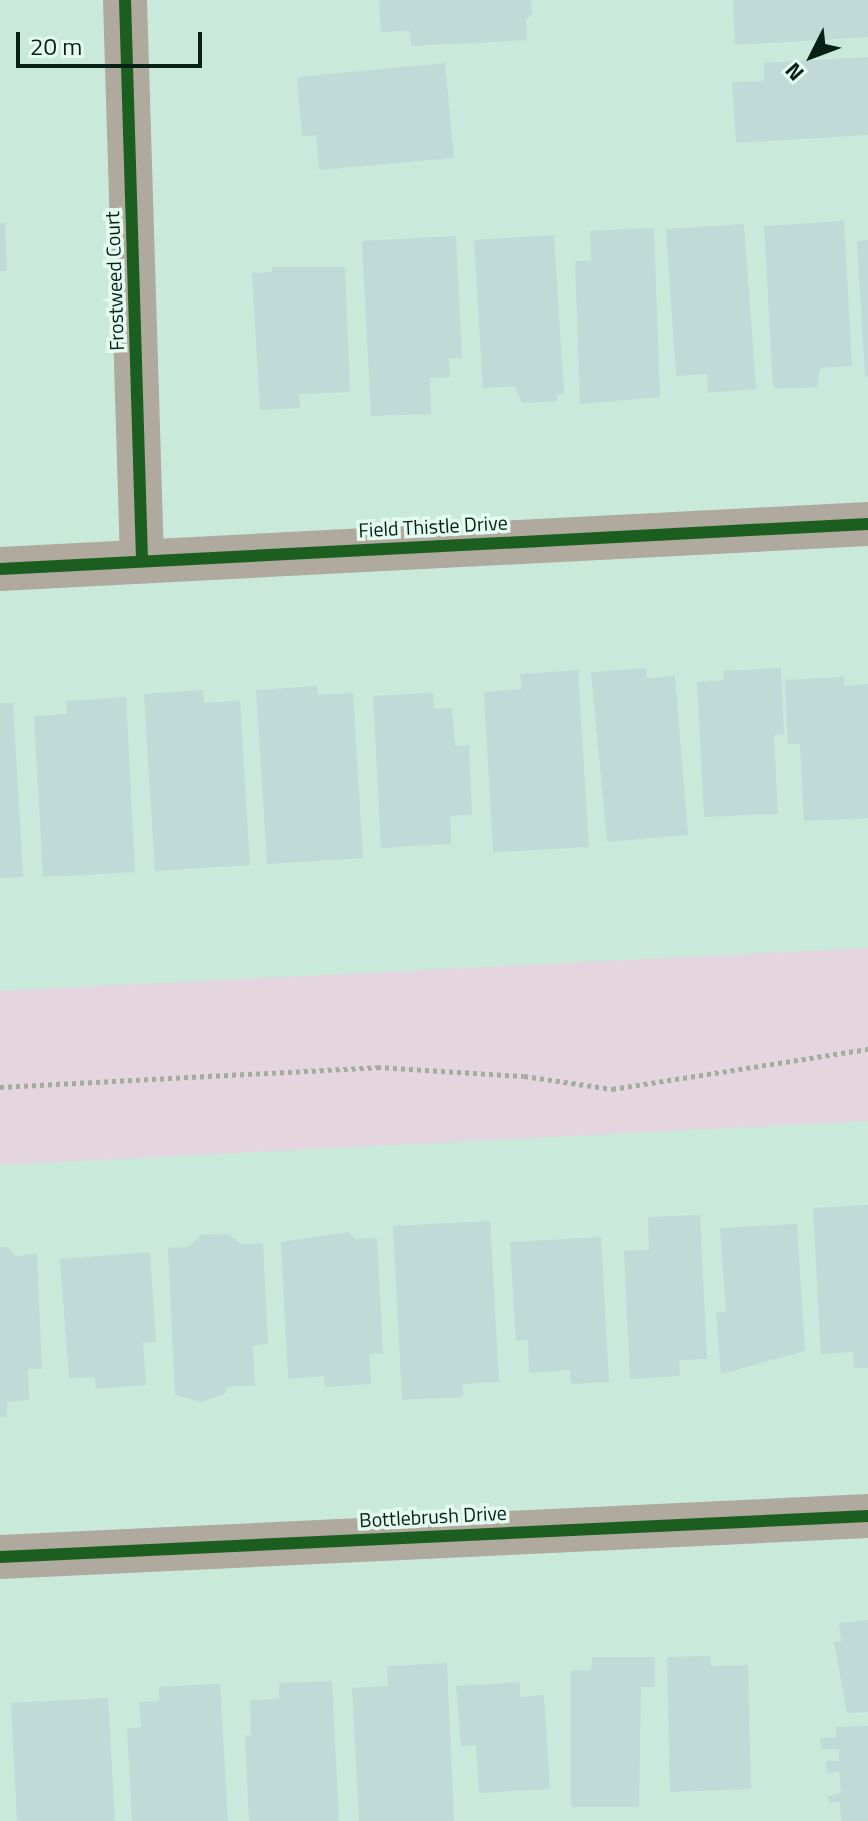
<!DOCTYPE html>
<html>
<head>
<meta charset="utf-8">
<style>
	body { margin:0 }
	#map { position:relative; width:868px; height:1821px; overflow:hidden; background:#c9eada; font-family:"Titillium Web",sans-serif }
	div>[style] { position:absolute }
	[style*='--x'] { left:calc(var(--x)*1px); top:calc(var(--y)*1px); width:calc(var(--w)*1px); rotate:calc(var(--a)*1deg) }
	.green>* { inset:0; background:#e5d5df }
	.building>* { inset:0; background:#bfdad7 }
	.path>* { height:5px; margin-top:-2.5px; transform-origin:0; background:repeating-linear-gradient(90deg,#a4aca0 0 4px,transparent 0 8px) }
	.minor>* { height:44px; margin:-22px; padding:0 22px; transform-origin:22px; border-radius:22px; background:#b0a99e }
	.cycleway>* { height:12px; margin:-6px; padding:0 6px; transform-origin:6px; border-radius:6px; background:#1b5e20 }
	span { translate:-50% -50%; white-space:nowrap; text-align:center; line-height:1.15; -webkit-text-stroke:7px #e4fcf0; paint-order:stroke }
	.street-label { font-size:20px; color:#082117 }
	.north { position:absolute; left:772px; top:16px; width:80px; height:80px; -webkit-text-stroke:6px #e4fcf0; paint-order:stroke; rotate:228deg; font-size:22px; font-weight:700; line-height:32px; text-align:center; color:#082117 }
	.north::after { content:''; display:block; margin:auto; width:28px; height:36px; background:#082117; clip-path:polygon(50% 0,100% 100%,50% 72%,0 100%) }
	.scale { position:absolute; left:16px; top:32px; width:186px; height:36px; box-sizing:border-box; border:4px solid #082117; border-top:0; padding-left:10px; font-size:24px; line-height:28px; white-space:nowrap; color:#082117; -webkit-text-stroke:6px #e4fcf0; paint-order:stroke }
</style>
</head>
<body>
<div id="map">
	<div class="green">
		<i style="clip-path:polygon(868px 948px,868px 1121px,0 1165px,0 991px)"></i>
	</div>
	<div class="building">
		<i style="clip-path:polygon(379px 0,531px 0,532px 14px,526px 20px,527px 40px,411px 46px,410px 31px,381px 32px)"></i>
		<i style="clip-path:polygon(733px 0,868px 0,868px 37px,735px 45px)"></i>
		<i style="clip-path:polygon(868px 57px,868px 135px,736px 143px,732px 82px,764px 81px,764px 63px)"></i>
		<i style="clip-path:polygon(445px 63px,454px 158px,319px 170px,316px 135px,302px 136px,297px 77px)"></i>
		<i style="clip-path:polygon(844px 221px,852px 366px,820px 368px,817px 387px,779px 389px,773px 386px,764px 226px)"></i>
		<i style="clip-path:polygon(0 223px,5px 223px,7px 271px,0 271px)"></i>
		<i style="clip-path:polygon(744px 224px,756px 389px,708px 393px,707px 374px,676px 376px,666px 229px)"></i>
		<i style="clip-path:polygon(654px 228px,660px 397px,580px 404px,575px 261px,591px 261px,590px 231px)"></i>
		<i style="clip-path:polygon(554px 235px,564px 394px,557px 395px,557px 401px,522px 403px,514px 386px,483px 388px,474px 240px)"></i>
		<i style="clip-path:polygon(456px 236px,462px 358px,449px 358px,450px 377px,430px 378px,431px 414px,371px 416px,362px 241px)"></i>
		<i style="clip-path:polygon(868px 240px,868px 376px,865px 377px,857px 241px)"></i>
		<i style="clip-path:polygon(272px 267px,345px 267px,350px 392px,299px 394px,300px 408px,260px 410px,252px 273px,272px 272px)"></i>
		<i style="clip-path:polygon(646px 668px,647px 678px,675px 676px,688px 835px,607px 842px,591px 672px)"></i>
		<i style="clip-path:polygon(781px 668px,784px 734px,774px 735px,778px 814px,704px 817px,697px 682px,724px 680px,723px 671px)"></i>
		<i style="clip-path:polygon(578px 670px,589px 847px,493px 852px,484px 692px,522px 689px,520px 674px)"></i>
		<i style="clip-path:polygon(844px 677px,844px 686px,868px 684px,868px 818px,804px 821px,800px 744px,788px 744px,785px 680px)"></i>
		<i style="clip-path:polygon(317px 686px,318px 695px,353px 693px,363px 858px,267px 864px,256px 690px)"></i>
		<i style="clip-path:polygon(203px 690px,204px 703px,240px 701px,250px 865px,155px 871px,144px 694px)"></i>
		<i style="clip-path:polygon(433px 693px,434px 709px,452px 708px,455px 746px,469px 745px,472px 815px,450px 816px,451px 844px,381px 848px,373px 696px)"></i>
		<i style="clip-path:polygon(126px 697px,135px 872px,43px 877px,34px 716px,67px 714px,66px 701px)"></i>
		<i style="clip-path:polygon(0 703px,13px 703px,23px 877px,0 878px)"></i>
		<i style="clip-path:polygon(868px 1205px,868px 1368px,854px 1368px,853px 1352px,821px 1354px,813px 1208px)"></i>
		<i style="clip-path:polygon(700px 1215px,707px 1359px,679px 1360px,680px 1376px,630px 1379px,624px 1251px,649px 1250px,648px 1217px)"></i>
		<i style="clip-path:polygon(490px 1221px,499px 1382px,463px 1384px,463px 1397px,402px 1400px,393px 1226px)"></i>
		<i style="clip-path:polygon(797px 1224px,805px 1351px,721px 1374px,716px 1312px,726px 1311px,720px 1228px)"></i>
		<i style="clip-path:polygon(348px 1232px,356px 1239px,377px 1238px,383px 1353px,369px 1354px,371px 1384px,325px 1387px,324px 1376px,288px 1379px,281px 1242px)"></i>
		<i style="clip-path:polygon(228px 1234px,241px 1244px,263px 1243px,268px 1344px,253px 1346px,255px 1385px,226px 1387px,226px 1393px,202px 1402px,175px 1395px,168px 1248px,189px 1247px,201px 1235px)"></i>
		<i style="clip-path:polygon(601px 1237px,609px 1382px,571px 1384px,570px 1370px,529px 1373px,528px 1340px,516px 1341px,510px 1242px)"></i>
		<i style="clip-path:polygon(0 1247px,8px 1247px,16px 1256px,37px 1254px,42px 1369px,28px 1369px,29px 1400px,7px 1402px,7px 1416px,0 1417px)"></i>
		<i style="clip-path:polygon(150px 1252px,156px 1342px,143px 1343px,146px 1385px,96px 1389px,95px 1377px,69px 1378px,60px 1259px)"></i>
		<i style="clip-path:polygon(868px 1620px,868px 1712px,847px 1713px,834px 1642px,841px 1641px,839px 1623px)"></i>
		<i style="clip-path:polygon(710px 1656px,711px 1666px,748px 1665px,751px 1789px,670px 1792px,667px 1657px)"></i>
		<i style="clip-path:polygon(592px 1657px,655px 1657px,655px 1687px,641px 1687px,639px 1807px,571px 1807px,571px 1671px,591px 1670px)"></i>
		<i style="clip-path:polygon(447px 1663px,454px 1821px,359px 1821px,352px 1688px,388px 1686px,387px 1666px)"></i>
		<i style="clip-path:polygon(332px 1681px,339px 1821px,249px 1821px,245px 1735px,251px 1735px,250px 1700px,279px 1699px,279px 1683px)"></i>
		<i style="clip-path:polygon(520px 1682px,520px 1697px,544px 1695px,550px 1789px,479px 1793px,476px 1745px,461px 1746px,456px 1686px)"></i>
		<i style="clip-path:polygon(220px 1684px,228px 1821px,132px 1821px,127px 1728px,141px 1727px,139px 1702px,159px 1701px,159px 1687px)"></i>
		<i style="clip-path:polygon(108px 1698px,115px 1821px,17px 1821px,11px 1703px)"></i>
		<i style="clip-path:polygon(868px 1726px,868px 1821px,841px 1821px,840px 1802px,829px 1803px,828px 1796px,841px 1793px,839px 1772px,827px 1773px,826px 1761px,839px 1761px,839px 1749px,821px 1749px,820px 1738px,836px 1737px,836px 1727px)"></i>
	</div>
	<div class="path">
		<i style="--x:0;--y:1087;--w:378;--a:-3"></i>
		<i style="--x:377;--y:1067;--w:147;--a:3.5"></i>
		<i style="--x:524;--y:1076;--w:89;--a:8.4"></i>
		<i style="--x:612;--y:1089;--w:259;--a:-8.9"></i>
	</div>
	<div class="minor">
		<i style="--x:125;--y:0;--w:561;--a:88.26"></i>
		<i style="--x:0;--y:569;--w:869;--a:-2.97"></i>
		<i style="--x:0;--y:1557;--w:869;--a:-2.7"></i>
	</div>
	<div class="cycleway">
		<i style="--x:125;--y:0;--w:561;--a:88.26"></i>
		<i style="--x:0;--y:569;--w:869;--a:-2.97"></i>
		<i style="--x:0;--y:1557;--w:869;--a:-2.7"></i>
	</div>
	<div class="street-label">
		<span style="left:114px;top:281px;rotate:-92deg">Frostweed Court</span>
		<span style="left:433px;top:526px;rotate:-3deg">Field Thistle Drive</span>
		<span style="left:433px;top:1516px;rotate:-3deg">Bottlebrush Drive</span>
	</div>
	<div class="north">N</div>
	<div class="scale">20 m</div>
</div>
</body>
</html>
